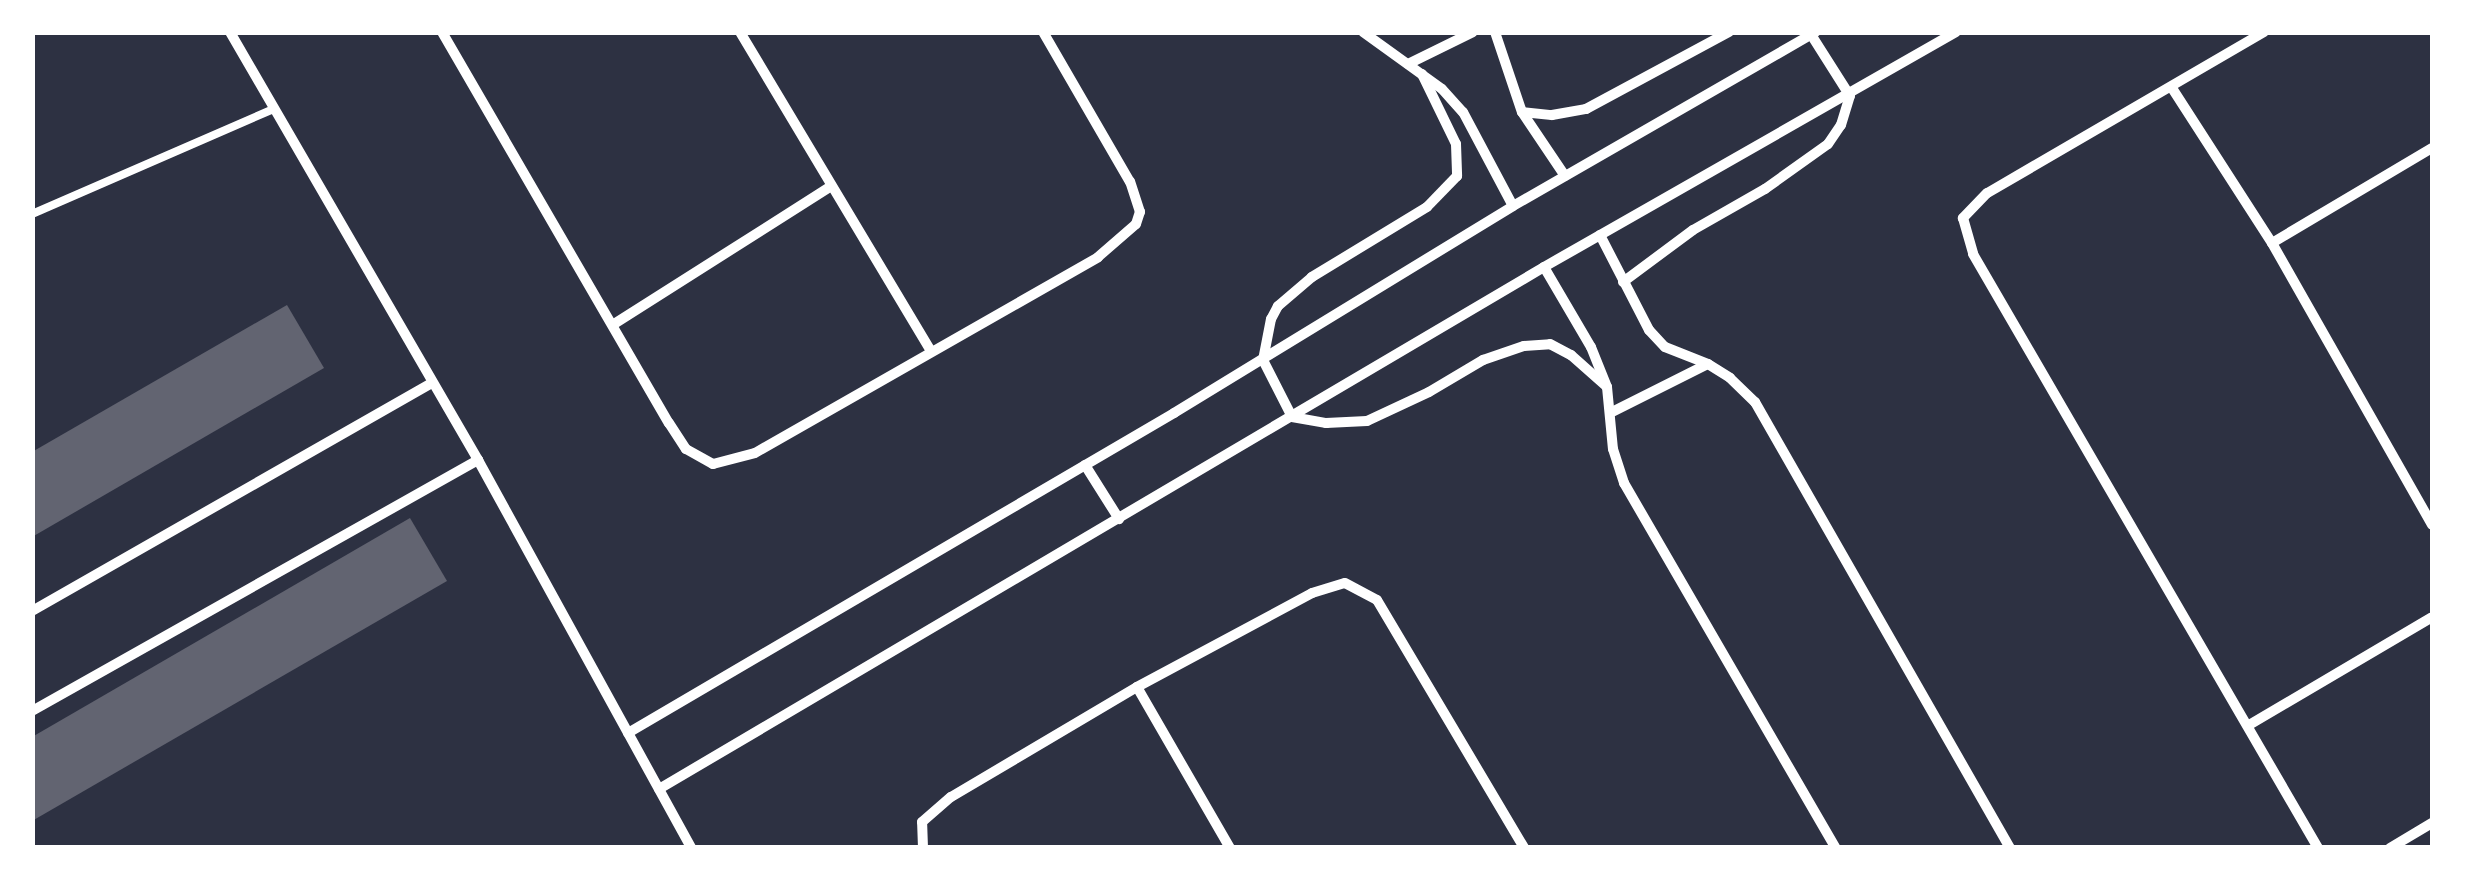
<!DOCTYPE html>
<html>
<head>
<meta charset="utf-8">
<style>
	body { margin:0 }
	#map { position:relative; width:2465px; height:880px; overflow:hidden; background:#2d3142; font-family:"Noto Sans",sans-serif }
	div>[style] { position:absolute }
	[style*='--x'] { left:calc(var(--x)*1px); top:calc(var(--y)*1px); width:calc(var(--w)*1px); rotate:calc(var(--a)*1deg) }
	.building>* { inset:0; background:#626471 }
	.service>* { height:8px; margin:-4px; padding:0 4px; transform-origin:4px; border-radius:4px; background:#fff }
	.minor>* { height:10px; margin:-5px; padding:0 5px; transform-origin:5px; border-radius:5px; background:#fff }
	span { translate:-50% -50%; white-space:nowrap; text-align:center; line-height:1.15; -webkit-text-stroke:10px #fff; paint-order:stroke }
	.frame { position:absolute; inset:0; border:35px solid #fff; pointer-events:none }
</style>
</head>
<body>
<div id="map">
	<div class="building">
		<i style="clip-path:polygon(287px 305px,324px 368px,32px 537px,32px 452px)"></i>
		<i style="clip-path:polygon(410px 518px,447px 581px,32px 821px,32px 737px)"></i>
	</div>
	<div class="service">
		<i style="--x:32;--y:214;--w:264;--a:-23.5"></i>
	</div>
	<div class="minor">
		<i style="--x:230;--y:32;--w:495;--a:59.9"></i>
		<i style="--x:478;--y:460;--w:443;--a:61.2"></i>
		<i style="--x:442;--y:32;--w:452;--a:59.9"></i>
		<i style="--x:669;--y:423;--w:31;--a:57"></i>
		<i style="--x:686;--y:449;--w:31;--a:29"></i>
		<i style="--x:713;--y:464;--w:43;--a:-14.7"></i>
		<i style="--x:755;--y:453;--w:395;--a:-29.7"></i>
		<i style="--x:1098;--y:257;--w:50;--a:-41"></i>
		<i style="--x:1136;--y:224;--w:13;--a:-72"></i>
		<i style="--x:1140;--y:212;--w:32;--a:-108"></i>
		<i style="--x:1130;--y:182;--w:173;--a:-120.1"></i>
		<i style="--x:740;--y:32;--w:370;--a:59.1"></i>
		<i style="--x:1363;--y:32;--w:97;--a:35.8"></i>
		<i style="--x:1442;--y:89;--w:31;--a:48"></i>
		<i style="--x:1463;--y:112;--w:106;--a:62"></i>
		<i style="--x:1495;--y:32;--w:84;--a:71.4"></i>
		<i style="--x:1522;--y:112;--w:77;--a:56.1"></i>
		<i style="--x:2264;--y:32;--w:320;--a:149.8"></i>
		<i style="--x:1987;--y:193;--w:35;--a:134"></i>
		<i style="--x:1963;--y:218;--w:37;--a:74"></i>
		<i style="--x:1973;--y:254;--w:687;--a:59.85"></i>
		<i style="--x:1408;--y:64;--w:72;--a:-26.2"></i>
		<i style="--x:1422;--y:74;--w:78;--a:64.1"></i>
		<i style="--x:1456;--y:144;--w:32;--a:88"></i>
		<i style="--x:1457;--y:176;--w:43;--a:134.1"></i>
		<i style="--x:1427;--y:207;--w:135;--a:148.7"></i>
		<i style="--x:1312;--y:277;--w:45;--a:139.5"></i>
		<i style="--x:1278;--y:306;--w:15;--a:118"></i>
		<i style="--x:1271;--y:319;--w:42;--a:101"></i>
		<i style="--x:1263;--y:360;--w:64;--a:63"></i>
		<i style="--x:1292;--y:417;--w:35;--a:10"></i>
		<i style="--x:1326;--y:423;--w:41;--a:-2.8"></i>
		<i style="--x:1367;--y:421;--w:68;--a:-25.1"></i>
		<i style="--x:1429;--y:392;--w:63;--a:-30.7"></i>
		<i style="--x:1483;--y:360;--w:43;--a:-18.9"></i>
		<i style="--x:1524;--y:346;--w:26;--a:-4"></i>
		<i style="--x:1550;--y:344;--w:24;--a:28"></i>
		<i style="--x:1571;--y:355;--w:48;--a:41.6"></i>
		<i style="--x:2172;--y:88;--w:184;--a:57.2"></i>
		<i style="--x:2272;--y:243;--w:324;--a:60.4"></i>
		<i style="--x:1522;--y:112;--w:30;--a:6"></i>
		<i style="--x:1552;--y:115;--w:35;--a:-10"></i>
		<i style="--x:1586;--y:109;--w:162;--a:-28.3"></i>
		<i style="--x:1600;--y:235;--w:107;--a:62.7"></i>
		<i style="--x:1649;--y:330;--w:23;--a:47"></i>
		<i style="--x:1665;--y:347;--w:46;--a:21.6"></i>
		<i style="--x:1708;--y:364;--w:26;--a:32"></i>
		<i style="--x:1730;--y:378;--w:35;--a:44"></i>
		<i style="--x:1755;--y:402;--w:514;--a:60.24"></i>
		<i style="--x:2272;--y:243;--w:186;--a:-30.7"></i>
		<i style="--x:1544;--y:267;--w:93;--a:59.6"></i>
		<i style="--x:1591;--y:347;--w:43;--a:68.2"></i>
		<i style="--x:1607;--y:387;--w:62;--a:84.5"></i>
		<i style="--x:1613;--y:449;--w:36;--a:72"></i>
		<i style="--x:1624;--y:483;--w:422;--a:59.9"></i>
		<i style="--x:1623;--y:282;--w:87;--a:-36.6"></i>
		<i style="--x:1693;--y:230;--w:83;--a:-29.7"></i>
		<i style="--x:1765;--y:189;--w:77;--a:-35.5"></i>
		<i style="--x:1828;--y:144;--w:23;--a:-56"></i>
		<i style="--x:1841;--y:125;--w:30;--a:-73"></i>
		<i style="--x:1850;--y:96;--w:75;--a:-122.4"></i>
		<i style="--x:614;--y:324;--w:256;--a:-32.4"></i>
		<i style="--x:1612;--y:412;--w:107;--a:-26.6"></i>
		<i style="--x:1085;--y:465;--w:64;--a:57.8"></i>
		<i style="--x:32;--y:611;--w:460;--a:-29.7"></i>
		<i style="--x:1137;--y:687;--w:186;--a:60"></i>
		<i style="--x:32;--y:711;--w:512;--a:-29.37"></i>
		<i style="--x:2249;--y:725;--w:212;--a:-30.5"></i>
		<i style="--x:628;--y:733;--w:633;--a:-30.37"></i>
		<i style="--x:1174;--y:413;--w:397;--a:-31.4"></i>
		<i style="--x:1513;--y:206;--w:349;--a:-29.9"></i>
		<i style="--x:659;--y:789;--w:1027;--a:-30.53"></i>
		<i style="--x:1544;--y:267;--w:474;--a:-29.7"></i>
		<i style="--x:923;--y:848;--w:26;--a:-92"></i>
		<i style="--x:922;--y:822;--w:38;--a:-41"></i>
		<i style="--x:951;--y:797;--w:216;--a:-30.6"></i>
		<i style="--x:1137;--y:687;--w:199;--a:-28.2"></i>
		<i style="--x:1312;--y:593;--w:34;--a:-17"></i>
		<i style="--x:1345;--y:583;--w:36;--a:28"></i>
		<i style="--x:1377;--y:600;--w:288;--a:59.3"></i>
		<i style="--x:2390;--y:848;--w:49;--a:-30.8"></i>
	</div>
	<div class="frame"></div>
</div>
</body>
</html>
